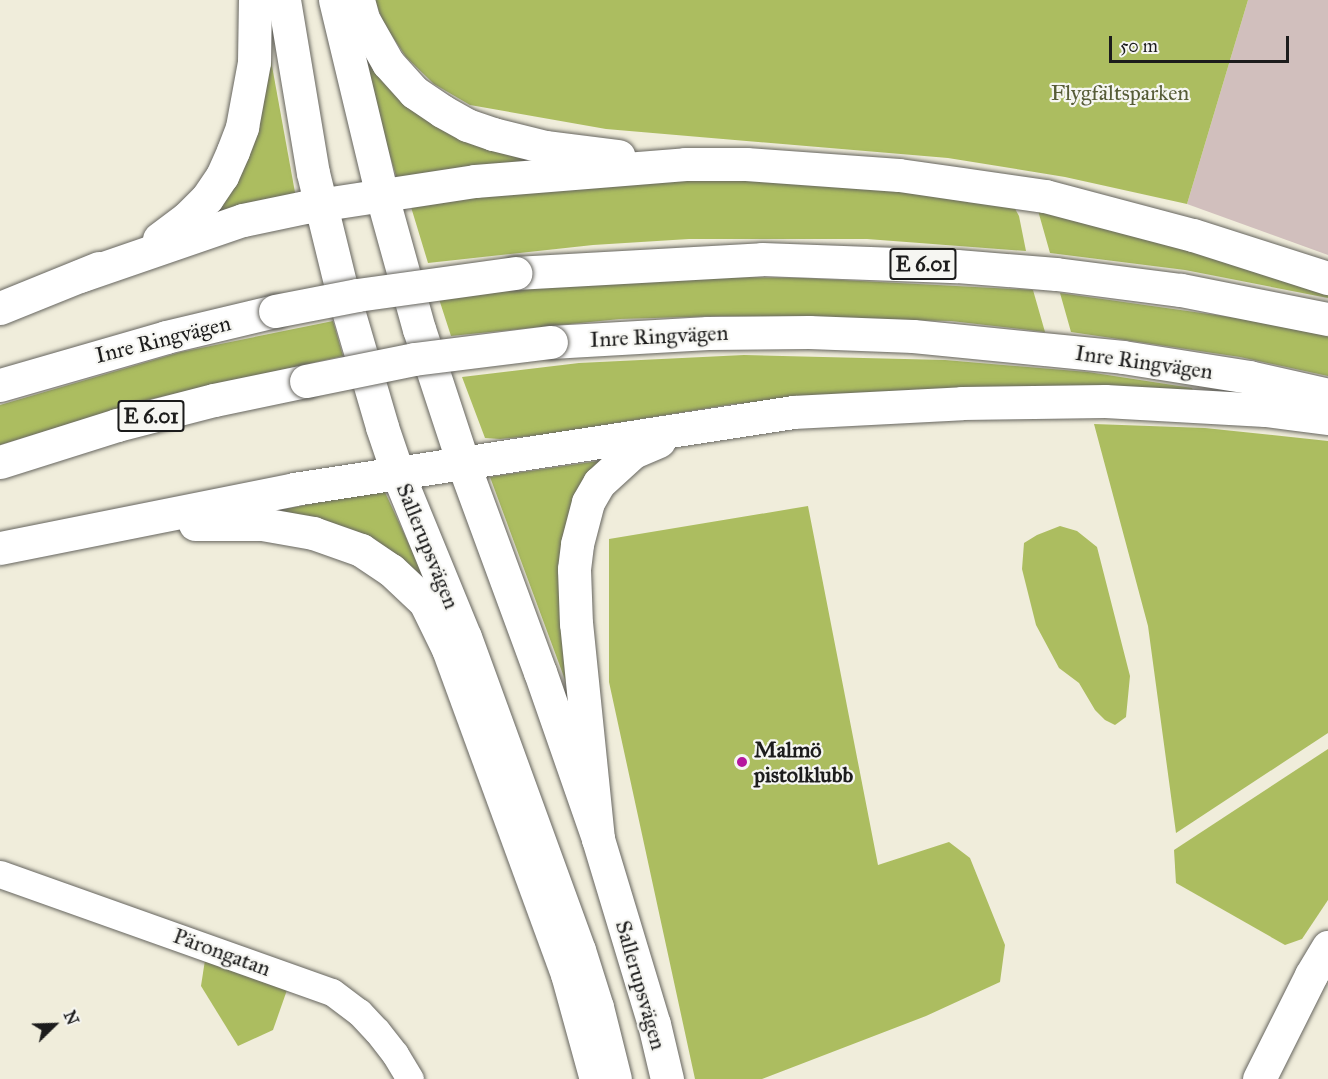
<!DOCTYPE html>
<html>
<head>
<meta charset="utf-8">
<style>
	body { margin:0 }
	#map { position:relative; width:1328px; height:1079px; overflow:hidden; background:#f0eddb; font-family:"IM FELL Great Primer",serif }
	div>[style] { position:absolute }
	[style*='--x'] { left:calc(var(--x)*1px); top:calc(var(--y)*1px); width:calc(var(--w)*1px); rotate:calc(var(--a)*1deg) }
	.industrial>* { inset:0; background:#d1bfbd }
	.green>* { inset:0; background:#acbd60 }
	.roads { filter:drop-shadow(0 0 2px #66655f) drop-shadow(0 0 2px #66655f) }
	.minor>* { height:27px; margin:-13.5px; padding:0 13.5px; transform-origin:13.5px; border-radius:13.5px; background:#fff }
	.tertiary>* { height:33px; margin:-16.5px; padding:0 16.5px; transform-origin:16.5px; border-radius:16.5px; background:#fff }
	.secondary>* { height:33px; margin:-16.5px; padding:0 16.5px; transform-origin:16.5px; border-radius:16.5px; background:#fff }
	.motorway>* { height:33px; margin:-16.5px; padding:0 16.5px; transform-origin:16.5px; border-radius:16.5px; background:#fff }
	.bridges { filter:drop-shadow(0 0 2px #66655f) drop-shadow(0 0 2px #66655f) }
	.motorway-bridge>* { height:33px; margin:-16.5px; padding:0 16.5px; transform-origin:16.5px; border-radius:16.5px; background:#fff }
	.dots>* { width:16px; height:16px; translate:-50% -50%; box-sizing:border-box; border:3px solid #f6f6f2; border-radius:50% }
	span { translate:-50% -50%; white-space:nowrap; text-align:center; line-height:1.15; -webkit-text-stroke:4.5px #f6f6f2; paint-order:stroke }
	.shield-label span { padding:2px 4px; background:#f6f6f2; border:2px solid; border-radius:4px; -webkit-text-stroke-width:0 }
	.shield-label { font-size:21px; color:#1c1c1c; font-weight:700 }
	.park-label { font-size:22px; color:#565c37 }
	.street-label { font-size:22px; color:#1c1c1c }
	.poi-label { font-size:22px; color:#1c1c1c; font-weight:700 }
	.left { translate:0 -50%; text-align:left }
	.north { position:absolute; left:24px; top:995px; width:60px; height:60px; -webkit-text-stroke:4px #f6f6f2; paint-order:stroke; rotate:67deg; font-size:16px; font-weight:700; line-height:24px; text-align:center; color:#1c1c1c }
	.north::after { content:''; display:block; margin:auto; width:21px; height:27px; background:#1c1c1c; clip-path:polygon(50% 0,100% 100%,50% 72%,0 100%) }
	.scale { position:absolute; left:1109px; top:36px; width:180px; height:27px; box-sizing:border-box; border:3px solid #1c1c1c; border-top:0; padding-left:8px; font-size:18px; line-height:21px; white-space:nowrap; color:#1c1c1c; -webkit-text-stroke:4px #f6f6f2; paint-order:stroke }
</style>
</head>
<body>
<div id="map">
	<div class="industrial">
		<i style="clip-path:polygon(1248px 0,1328px 0,1328px 255px,1187px 204px)"></i>
	</div>
	<div class="green">
		<i style="clip-path:polygon(375px 0,1248px 0,1187px 204px,1065px 177px,948px 158px,606px 129px,470px 105px,434px 84px,406px 57px,383px 22px)"></i>
		<i style="clip-path:polygon(357px 30px,377px 64px,556px 163px,398px 182px,379px 120px)"></i>
		<i style="clip-path:polygon(268px 44px,296px 198px,202px 219px)"></i>
		<i style="clip-path:polygon(792px 179px,1012px 203px,1019px 216px,1026px 251px,867px 239px,689px 239px,593px 245px,428px 263px,411px 207px,453px 200px,636px 181px)"></i>
		<i style="clip-path:polygon(1037px 207px,1328px 290px,1328px 298px,1185px 270px,1050px 253px)"></i>
		<i style="clip-path:polygon(706px 277px,803px 278px,1033px 290px,1045px 332px,951px 321px,721px 316px,620px 319px,451px 336px,439px 299px,523px 289px)"></i>
		<i style="clip-path:polygon(1060px 293px,1237px 318px,1328px 336px,1328px 376px,1240px 357px,1071px 332px)"></i>
		<i style="clip-path:polygon(333px 321px,343px 356px,147px 400px,0 445px,0 405px,181px 352px)"></i>
		<i style="clip-path:polygon(744px 355px,945px 360px,1088px 372px,1192px 388px,1194px 393px,824px 398px,733px 404px,549px 434px,500px 439px,485px 438px,462px 377px,579px 363px)"></i>
		<i style="clip-path:polygon(1094px 424px,1205px 428px,1328px 441px,1328px 733px,1176px 833px,1148px 626px)"></i>
		<i style="clip-path:polygon(605px 460px,595px 473px,574px 704px,490px 477px)"></i>
		<i style="clip-path:polygon(384px 490px,431px 592px,264px 513px)"></i>
		<i style="clip-path:polygon(808px 506px,878px 865px,949px 842px,970px 858px,1005px 945px,1000px 982px,926px 1016px,762px 1079px,695px 1079px,609px 682px,609px 539px)"></i>
		<i style="clip-path:polygon(1060px 526px,1077px 531px,1097px 547px,1130px 676px,1126px 717px,1115px 725px,1105px 720px,1095px 710px,1079px 683px,1059px 668px,1036px 625px,1022px 569px,1024px 543px,1037px 535px)"></i>
		<i style="clip-path:polygon(1328px 749px,1328px 900px,1302px 939px,1285px 945px,1176px 883px,1174px 850px)"></i>
		<i style="clip-path:polygon(205px 960px,287px 990px,273px 1030px,238px 1046px,201px 986px)"></i>
	</div>
	<div class="roads">
		<div class="minor">
			<i style="--x:0;--y:874;--w:352;--a:19.6"></i>
			<i style="--x:332;--y:992;--w:34;--a:37"></i>
			<i style="--x:359;--y:1012;--w:26;--a:47"></i>
			<i style="--x:377;--y:1031;--w:29;--a:52"></i>
			<i style="--x:395;--y:1054;--w:29;--a:59"></i>
		</div>
		<div class="tertiary">
			<i style="--x:1259;--y:1079;--w:116;--a:-63.4"></i>
			<i style="--x:1311;--y:975;--w:33;--a:-59"></i>
		</div>
		<div class="secondary">
			<i style="--x:284;--y:0;--w:175;--a:80.5"></i>
			<i style="--x:313;--y:173;--w:113;--a:76.2"></i>
			<i style="--x:340;--y:283;--w:150;--a:73.7"></i>
			<i style="--x:382;--y:427;--w:50;--a:71.2"></i>
			<i style="--x:398;--y:474;--w:176;--a:67.7"></i>
			<i style="--x:465;--y:637;--w:333;--a:70"></i>
			<i style="--x:579;--y:950;--w:60;--a:72.5"></i>
			<i style="--x:597;--y:1007;--w:74;--a:76"></i>
			<i style="--x:335;--y:0;--w:202;--a:76.5"></i>
			<i style="--x:382;--y:196;--w:138;--a:74.5"></i>
			<i style="--x:419;--y:329;--w:141;--a:71.8"></i>
			<i style="--x:463;--y:463;--w:223;--a:69.8"></i>
			<i style="--x:540;--y:672;--w:177;--a:70.8"></i>
			<i style="--x:598;--y:839;--w:193;--a:73.2"></i>
			<i style="--x:654;--y:1024;--w:57;--a:76.7"></i>
		</div>
		<div class="motorway">
			<i style="--x:358;--y:0;--w:20;--a:75"></i>
			<i style="--x:363;--y:19;--w:51;--a:60.4"></i>
			<i style="--x:388;--y:63;--w:39;--a:48"></i>
			<i style="--x:414;--y:92;--w:34;--a:34"></i>
			<i style="--x:442;--y:111;--w:29;--a:29"></i>
			<i style="--x:467;--y:125;--w:28;--a:19"></i>
			<i style="--x:493;--y:134;--w:54;--a:14"></i>
			<i style="--x:545;--y:147;--w:74;--a:7"></i>
			<i style="--x:159;--y:239;--w:35;--a:-37"></i>
			<i style="--x:187;--y:218;--w:28;--a:-45"></i>
			<i style="--x:207;--y:198;--w:27;--a:-56"></i>
			<i style="--x:222;--y:176;--w:27;--a:-66"></i>
			<i style="--x:233;--y:151;--w:26;--a:-69"></i>
			<i style="--x:242;--y:127;--w:66;--a:-79.5"></i>
			<i style="--x:254;--y:62;--w:62;--a:-89.1"></i>
			<i style="--x:515;--y:273;--w:247;--a:-3.2"></i>
			<i style="--x:762;--y:259;--w:195;--a:2.1"></i>
			<i style="--x:957;--y:266;--w:99;--a:4.6"></i>
			<i style="--x:1056;--y:274;--w:126;--a:7.3"></i>
			<i style="--x:1181;--y:290;--w:150;--a:11.2"></i>
			<i style="--x:80;--y:276;--w:172;--a:-19"></i>
			<i style="--x:243;--y:220;--w:63;--a:-11.8"></i>
			<i style="--x:305;--y:207;--w:172;--a:-8.7"></i>
			<i style="--x:475;--y:181;--w:211;--a:-4.6"></i>
			<i style="--x:685;--y:164;--w:61;--a:0"></i>
			<i style="--x:746;--y:164;--w:153;--a:4.1"></i>
			<i style="--x:899;--y:175;--w:148;--a:8.2"></i>
			<i style="--x:1045;--y:196;--w:153;--a:14.8"></i>
			<i style="--x:1193;--y:235;--w:142;--a:17.7"></i>
			<i style="--x:0;--y:308;--w:107;--a:-22"></i>
			<i style="--x:551;--y:342;--w:157;--a:-3.3"></i>
			<i style="--x:708;--y:333;--w:101;--a:-0.6"></i>
			<i style="--x:809;--y:332;--w:104;--a:2.2"></i>
			<i style="--x:913;--y:336;--w:211;--a:5.7"></i>
			<i style="--x:1123;--y:357;--w:128;--a:9"></i>
			<i style="--x:1249;--y:377;--w:81;--a:12.8"></i>
			<i style="--x:0;--y:385;--w:173;--a:-16.1"></i>
			<i style="--x:166;--y:337;--w:112;--a:-13.4"></i>
			<i style="--x:0;--y:462;--w:123;--a:-17.5"></i>
			<i style="--x:117;--y:425;--w:100;--a:-14.5"></i>
			<i style="--x:214;--y:400;--w:94;--a:-11.7"></i>
			<i style="--x:195;--y:524;--w:67;--a:0"></i>
			<i style="--x:262;--y:524;--w:52;--a:10"></i>
			<i style="--x:313;--y:533;--w:51;--a:19.5"></i>
			<i style="--x:361;--y:550;--w:36;--a:34"></i>
			<i style="--x:391;--y:570;--w:47;--a:43.3"></i>
			<i style="--x:425;--y:602;--w:52;--a:63.9"></i>
			<i style="--x:448;--y:649;--w:346;--a:69.9"></i>
			<i style="--x:567;--y:974;--w:109;--a:74.6"></i>
			<i style="--x:0;--y:548;--w:300;--a:-11.3"></i>
			<i style="--x:294;--y:489;--w:505;--a:-8.77"></i>
			<i style="--x:793;--y:412;--w:169;--a:-3"></i>
			<i style="--x:962;--y:403;--w:143;--a:-0.8"></i>
			<i style="--x:1105;--y:401;--w:160;--a:3.2"></i>
			<i style="--x:1265;--y:410;--w:64;--a:7.2"></i>
			<i style="--x:598;--y:839;--w:216;--a:-95.8"></i>
			<i style="--x:576;--y:624;--w:55;--a:-92.1"></i>
			<i style="--x:574;--y:569;--w:25;--a:-83"></i>
			<i style="--x:577;--y:544;--w:43;--a:-75.3"></i>
			<i style="--x:588;--y:502;--w:22;--a:-60"></i>
			<i style="--x:599;--y:483;--w:46;--a:-42.4"></i>
			<i style="--x:633;--y:452;--w:28;--a:-23"></i>
		</div>
	</div>
	<div class="bridges">
		<div class="motorway-bridge">
			<i style="--x:275;--y:311;--w:84;--a:-11"></i>
			<i style="--x:357;--y:295;--w:160;--a:-7.9"></i>
			<i style="--x:306;--y:381;--w:110;--a:-11.5"></i>
			<i style="--x:414;--y:359;--w:138;--a:-7.1"></i>
		</div>
	</div>
	<div class="dots">
		<i style="left:742px;top:762px;background:#b5179e"></i>
	</div>
	<div class="shield-label">
		<span style="left:923px;top:264px">E 6.01</span>
		<span style="left:151px;top:416px">E 6.01</span>
	</div>
	<div class="park-label">
		<span style="left:1120px;top:93px">Flygfältsparken</span>
	</div>
	<div class="street-label">
		<span style="left:659px;top:336px;rotate:-3deg">Inre Ringvägen</span>
		<span style="left:163px;top:339px;rotate:-14deg">Inre Ringvägen</span>
		<span style="left:1144px;top:362px;rotate:8deg">Inre Ringvägen</span>
		<span style="left:428px;top:546px;rotate:68deg">Sallerupsvägen</span>
		<span style="left:222px;top:952px;rotate:20deg">Pärongatan</span>
		<span style="left:641px;top:985px;rotate:74deg">Sallerupsvägen</span>
	</div>
	<div class="poi-label">
		<span class="left" style="left:754px;top:762px">Malmö<br>pistolklubb</span>
	</div>
	<div class="north">N</div>
	<div class="scale">50 m</div>
</div>
</body>
</html>
